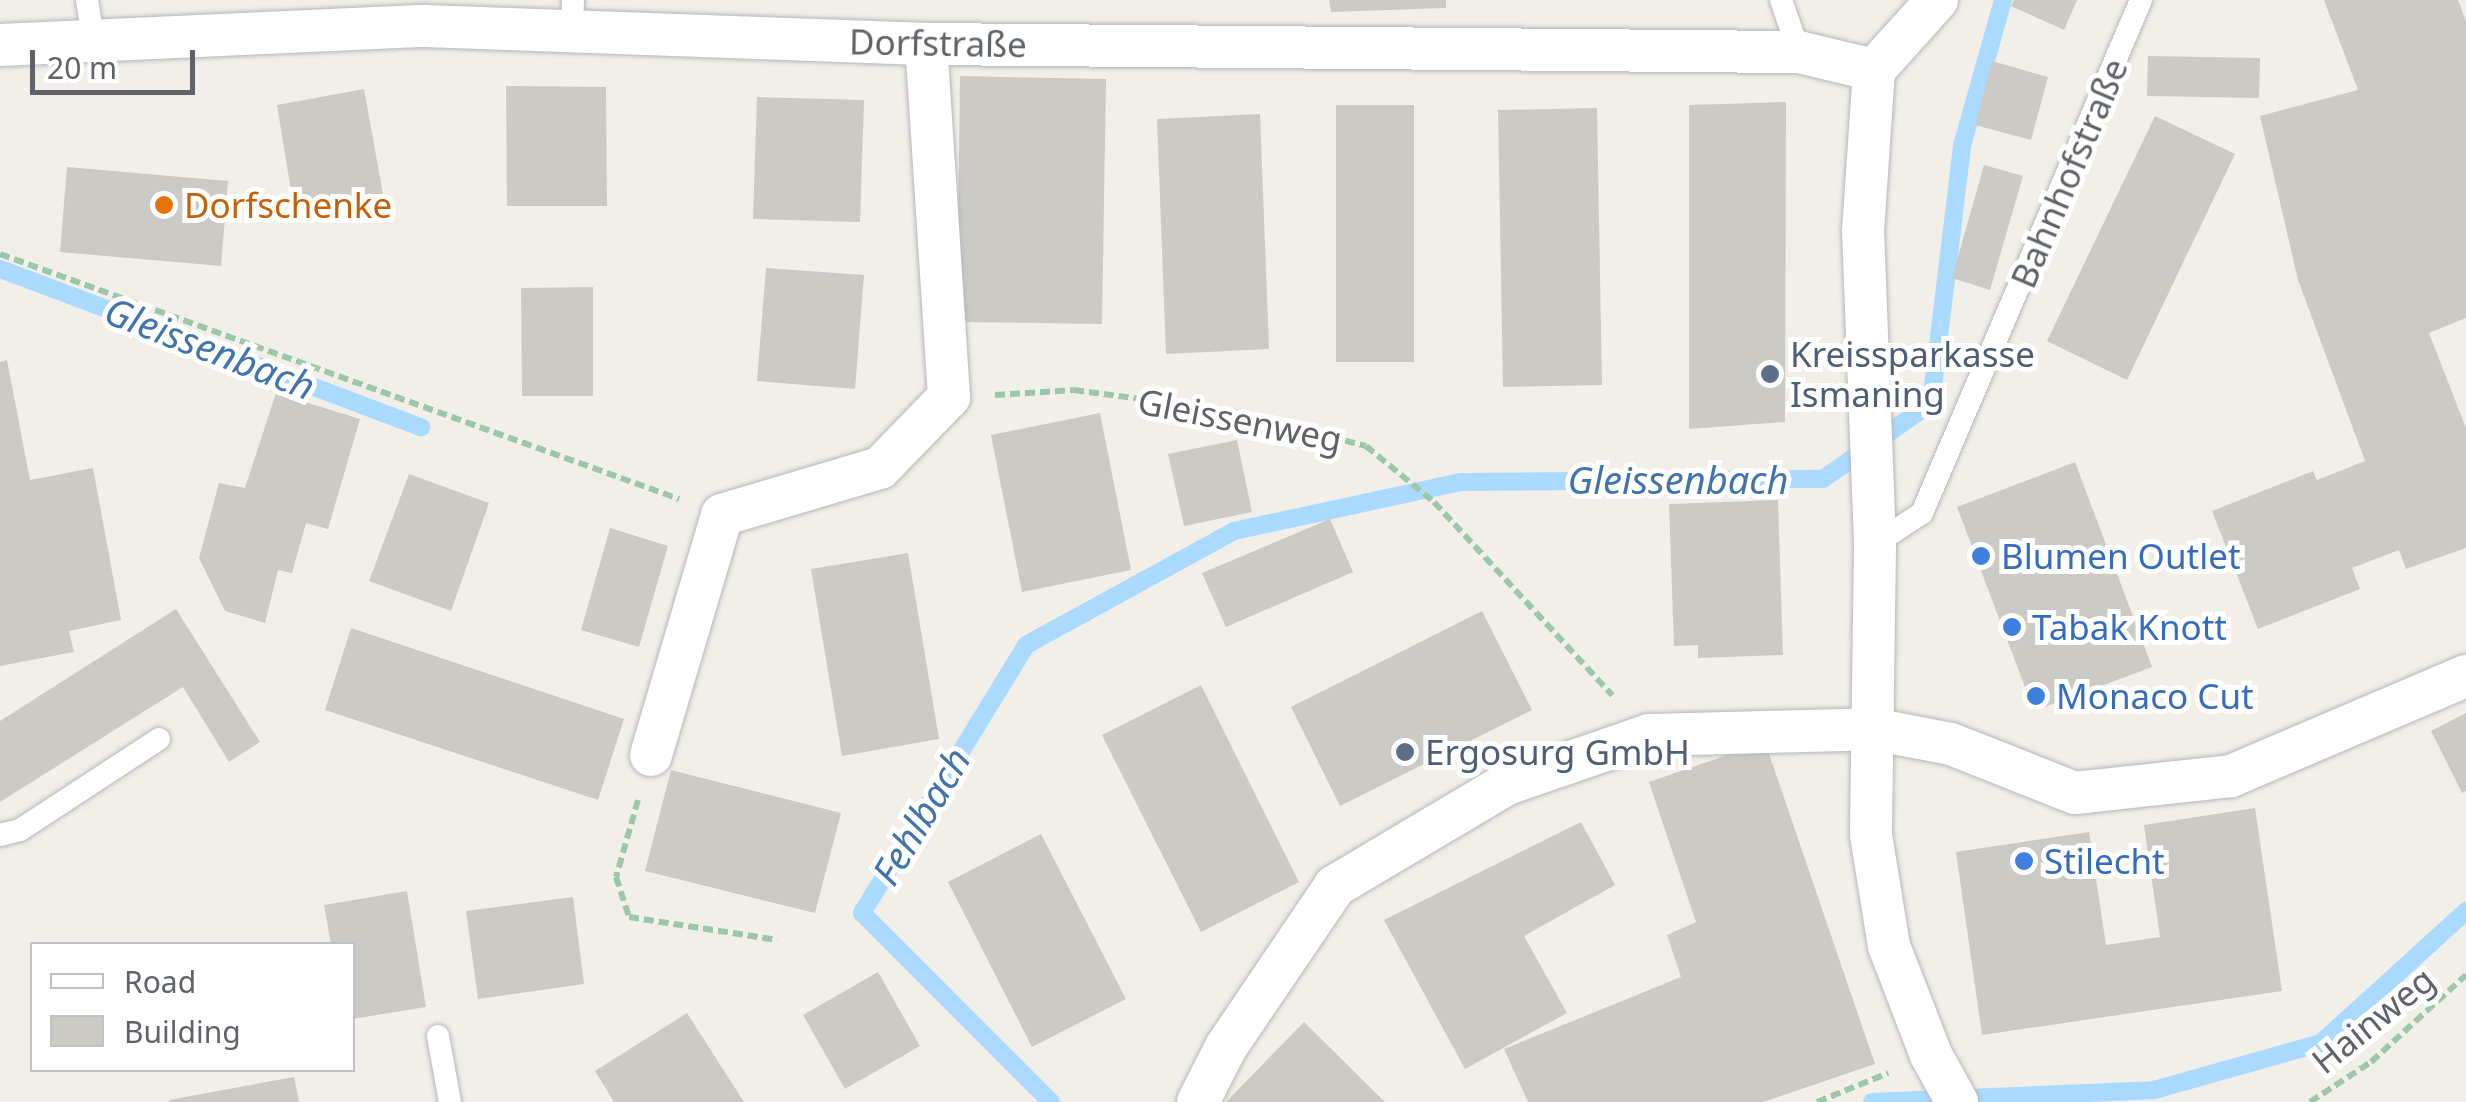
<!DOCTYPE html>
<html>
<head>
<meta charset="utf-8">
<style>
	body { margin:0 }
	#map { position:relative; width:2466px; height:1102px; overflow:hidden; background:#f1efe8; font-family:"Noto Sans",sans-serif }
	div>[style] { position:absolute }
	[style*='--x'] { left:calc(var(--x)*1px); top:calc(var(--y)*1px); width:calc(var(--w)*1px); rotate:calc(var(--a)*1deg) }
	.stream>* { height:18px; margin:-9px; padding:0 9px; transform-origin:9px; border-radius:9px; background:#aadaff }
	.building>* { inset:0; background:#cccac5 }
	.path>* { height:6px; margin-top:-3px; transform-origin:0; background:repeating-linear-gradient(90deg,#9cc7a9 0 10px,transparent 0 15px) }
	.roads { filter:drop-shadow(0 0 2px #b5b8bc) drop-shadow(0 0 2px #b5b8bc) }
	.lane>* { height:22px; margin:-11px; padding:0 11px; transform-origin:11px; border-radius:11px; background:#fff }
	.street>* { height:42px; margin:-21px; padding:0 21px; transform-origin:21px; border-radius:21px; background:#fff }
	.dots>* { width:28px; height:28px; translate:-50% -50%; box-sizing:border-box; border:5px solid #fff; border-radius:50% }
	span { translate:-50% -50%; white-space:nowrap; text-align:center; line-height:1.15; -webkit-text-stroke:10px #fff; paint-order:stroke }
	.street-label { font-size:35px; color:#5f6368 }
	.food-label { font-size:35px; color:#c56008 }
	.left { translate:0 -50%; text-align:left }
	.service-label { font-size:35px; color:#4e5e75 }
	.shop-label { font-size:35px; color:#366cbe }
	.water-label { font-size:38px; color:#4174aa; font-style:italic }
	.legend { position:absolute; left:30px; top:942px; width:325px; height:130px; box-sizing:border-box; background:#fff; border:2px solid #bfc1c3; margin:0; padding:12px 18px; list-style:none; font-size:30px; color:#5f6368 }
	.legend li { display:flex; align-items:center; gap:20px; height:50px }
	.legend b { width:50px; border:2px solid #bfc1c3 }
	.scale { position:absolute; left:30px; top:50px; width:165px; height:45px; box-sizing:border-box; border:5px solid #5f6368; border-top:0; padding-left:12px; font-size:30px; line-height:35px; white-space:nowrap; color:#5f6368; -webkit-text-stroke:8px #fff; paint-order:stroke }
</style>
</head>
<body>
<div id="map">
	<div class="stream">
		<i style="--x:0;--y:269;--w:450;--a:20.6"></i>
		<i style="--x:1051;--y:1102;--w:267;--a:-135"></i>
		<i style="--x:862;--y:913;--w:314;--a:-58.5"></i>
		<i style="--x:1026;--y:645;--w:237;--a:-28.7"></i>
		<i style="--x:1234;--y:531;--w:232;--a:-12.2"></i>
		<i style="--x:1461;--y:482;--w:362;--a:-0.5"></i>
		<i style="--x:1823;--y:479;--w:132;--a:-35.1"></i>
		<i style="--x:1931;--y:403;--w:259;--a:-83.1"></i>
		<i style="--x:1962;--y:146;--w:152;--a:-74.3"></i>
		<i style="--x:1872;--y:1102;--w:282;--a:-2.4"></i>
		<i style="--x:2154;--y:1090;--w:173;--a:-15.7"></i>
		<i style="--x:2321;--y:1043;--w:196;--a:-42.3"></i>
	</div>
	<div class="building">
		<i style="clip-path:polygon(1329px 0,1446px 0,1446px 8px,1331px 12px)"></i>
		<i style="clip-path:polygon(2014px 0,2077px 0,2064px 30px,2011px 6px)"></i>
		<i style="clip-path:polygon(2324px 0,2458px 0,2466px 21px,2466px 318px,2429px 333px,2466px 428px,2466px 548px,2406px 569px,2399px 550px,2352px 568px,2360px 589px,2258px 629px,2212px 511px,2313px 471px,2317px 480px,2365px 461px,2298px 280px,2260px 116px,2358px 90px)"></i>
		<i style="clip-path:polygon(2148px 56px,2260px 58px,2259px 98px,2147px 96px)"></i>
		<i style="clip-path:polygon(1992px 61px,2048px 77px,2031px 140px,1975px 125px)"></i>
		<i style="clip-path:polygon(960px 76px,1106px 79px,1102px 324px,957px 322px)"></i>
		<i style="clip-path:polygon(506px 86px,606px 87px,607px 206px,507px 206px)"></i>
		<i style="clip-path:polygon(364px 89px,383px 194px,294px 209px,277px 105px)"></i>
		<i style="clip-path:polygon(757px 97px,864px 100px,860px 222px,753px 219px)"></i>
		<i style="clip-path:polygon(1786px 102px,1785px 422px,1689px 429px,1689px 105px)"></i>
		<i style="clip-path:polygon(1336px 105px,1414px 105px,1414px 362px,1336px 362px)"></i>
		<i style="clip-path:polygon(1597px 108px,1602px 385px,1503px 387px,1498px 110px)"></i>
		<i style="clip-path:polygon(1260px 114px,1269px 349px,1166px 354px,1157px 119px)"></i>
		<i style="clip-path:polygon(2155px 116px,2235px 154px,2127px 380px,2047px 341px)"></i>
		<i style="clip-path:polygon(1984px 165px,2023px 176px,1990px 290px,1952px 278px)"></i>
		<i style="clip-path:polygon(67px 167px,228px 181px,221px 266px,60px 252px)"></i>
		<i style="clip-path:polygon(766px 268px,864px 275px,855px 389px,757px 381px)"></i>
		<i style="clip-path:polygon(593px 287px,593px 396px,522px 396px,521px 288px)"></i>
		<i style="clip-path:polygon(7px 360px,30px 480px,93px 468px,121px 620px,69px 631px,74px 652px,0 666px,0 362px)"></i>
		<i style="clip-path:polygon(276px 393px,360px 419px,328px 529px,306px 523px,292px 573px,278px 570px,265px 623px,225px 611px,199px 558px,219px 483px,245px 488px)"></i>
		<i style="clip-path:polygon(1100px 413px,1131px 570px,1022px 592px,991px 435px)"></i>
		<i style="clip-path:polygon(1237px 440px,1252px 512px,1184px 526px,1168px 454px)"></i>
		<i style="clip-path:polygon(2075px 462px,2152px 667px,2034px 711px,1957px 507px)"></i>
		<i style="clip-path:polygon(409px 474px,489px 503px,451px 611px,369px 581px)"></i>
		<i style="clip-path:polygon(1778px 500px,1783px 655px,1698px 658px,1698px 645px,1674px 646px,1669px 504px)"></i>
		<i style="clip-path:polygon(1330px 519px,1353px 572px,1226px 627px,1202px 573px)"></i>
		<i style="clip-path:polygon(610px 528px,668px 546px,639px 647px,581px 630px)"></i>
		<i style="clip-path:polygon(908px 553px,939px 739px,842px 756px,811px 569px)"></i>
		<i style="clip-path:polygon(176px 609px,260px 742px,229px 762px,183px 687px,0 802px,0 721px)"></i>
		<i style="clip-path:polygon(1482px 611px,1532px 710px,1340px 806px,1291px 707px)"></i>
		<i style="clip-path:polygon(351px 628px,624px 719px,598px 800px,325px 710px)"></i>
		<i style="clip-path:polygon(1201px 685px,1299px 882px,1201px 932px,1102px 735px)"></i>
		<i style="clip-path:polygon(2466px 713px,2466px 791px,2462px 793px,2431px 731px)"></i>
		<i style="clip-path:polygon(1765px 742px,1875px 1064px,1763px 1102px,1528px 1102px,1504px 1049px,1681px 977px,1667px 935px,1696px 922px,1649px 782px)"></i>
		<i style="clip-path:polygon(671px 770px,841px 813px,815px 913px,645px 871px)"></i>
		<i style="clip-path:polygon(2255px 808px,2282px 991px,1982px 1035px,1956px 852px,2089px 832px,2106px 945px,2160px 937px,2144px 825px)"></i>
		<i style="clip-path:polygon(1581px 822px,1615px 885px,1524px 936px,1567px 1013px,1465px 1069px,1384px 920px)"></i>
		<i style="clip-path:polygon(1041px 834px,1126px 999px,1032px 1047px,948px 882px)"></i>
		<i style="clip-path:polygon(407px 891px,426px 1007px,352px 1019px,352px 944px,331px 944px,324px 905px)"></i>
		<i style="clip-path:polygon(573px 897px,584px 984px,478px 999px,466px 911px)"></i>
		<i style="clip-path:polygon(878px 972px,920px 1046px,845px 1089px,803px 1015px)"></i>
		<i style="clip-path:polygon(687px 1013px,744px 1102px,614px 1102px,595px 1071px)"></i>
		<i style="clip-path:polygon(1304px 1022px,1385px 1102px,1226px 1102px)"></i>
		<i style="clip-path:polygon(294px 1077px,299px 1102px,169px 1102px,169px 1100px)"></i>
	</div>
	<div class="path">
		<i style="--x:0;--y:254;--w:722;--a:19.84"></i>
		<i style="--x:995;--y:395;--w:79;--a:-3.6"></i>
		<i style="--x:1074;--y:390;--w:156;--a:7.7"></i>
		<i style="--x:1229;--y:411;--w:141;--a:14.3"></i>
		<i style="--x:1366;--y:446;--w:88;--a:39.5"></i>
		<i style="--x:1434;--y:502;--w:263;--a:47.3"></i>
		<i style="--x:638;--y:800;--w:80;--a:105.9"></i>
		<i style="--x:616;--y:877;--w:42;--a:72"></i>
		<i style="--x:629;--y:917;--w:150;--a:8.8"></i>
		<i style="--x:1817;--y:1102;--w:77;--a:-22.2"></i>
		<i style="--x:2310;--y:1102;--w:73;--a:-33.3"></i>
		<i style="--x:2371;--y:1062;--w:129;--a:-42.5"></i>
	</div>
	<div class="roads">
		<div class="lane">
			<i style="--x:87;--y:0;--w:39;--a:81"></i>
			<i style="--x:1781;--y:0;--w:55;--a:70.9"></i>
			<i style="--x:572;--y:28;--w:28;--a:-88"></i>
			<i style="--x:1875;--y:544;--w:56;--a:-33.4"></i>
			<i style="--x:1922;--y:513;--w:558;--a:-66.88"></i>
			<i style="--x:0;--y:835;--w:21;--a:-14"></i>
			<i style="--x:20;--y:830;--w:166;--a:-33.2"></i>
			<i style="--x:438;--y:1036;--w:67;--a:79.7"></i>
		</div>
		<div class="street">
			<i style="--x:1937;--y:0;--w:94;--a:132"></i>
			<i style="--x:1874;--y:70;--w:160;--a:93.9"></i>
			<i style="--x:1863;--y:230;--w:314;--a:87.8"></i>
			<i style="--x:1875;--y:544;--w:291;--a:90.8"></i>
			<i style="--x:1871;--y:835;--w:112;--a:80.8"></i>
			<i style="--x:1889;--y:946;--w:117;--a:68.9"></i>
			<i style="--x:1931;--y:1055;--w:54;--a:61"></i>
			<i style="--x:0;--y:45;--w:425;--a:-2.6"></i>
			<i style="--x:425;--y:26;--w:501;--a:2.06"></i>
			<i style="--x:926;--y:44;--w:873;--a:0.53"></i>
			<i style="--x:1799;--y:52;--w:77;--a:13.5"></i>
			<i style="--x:651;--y:755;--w:250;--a:-73.5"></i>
			<i style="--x:722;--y:515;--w:165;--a:-16.6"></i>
			<i style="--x:880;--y:468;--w:99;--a:-45.8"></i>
			<i style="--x:949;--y:397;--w:354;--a:-93.7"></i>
			<i style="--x:1198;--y:1102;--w:62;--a:-63"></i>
			<i style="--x:1226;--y:1047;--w:194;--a:-55.9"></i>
			<i style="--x:1335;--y:886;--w:200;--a:-30.7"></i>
			<i style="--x:1507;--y:784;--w:150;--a:-19"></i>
			<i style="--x:1649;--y:735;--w:223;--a:-1.5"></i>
			<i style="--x:1872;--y:729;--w:80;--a:10.8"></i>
			<i style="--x:1951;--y:744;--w:133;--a:21.6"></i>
			<i style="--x:2075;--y:793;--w:157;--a:-6.2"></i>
			<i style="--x:2231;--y:776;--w:255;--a:-23.1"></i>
		</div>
	</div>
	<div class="dots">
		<i style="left:164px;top:205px;background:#e8710a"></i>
		<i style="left:1770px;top:374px;background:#5c6f8a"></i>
		<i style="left:1981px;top:556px;background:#3f7fe0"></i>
		<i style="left:2012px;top:627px;background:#3f7fe0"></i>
		<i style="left:2036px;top:696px;background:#3f7fe0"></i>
		<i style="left:1405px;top:752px;background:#5c6f8a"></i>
		<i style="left:2024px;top:861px;background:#3f7fe0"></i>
	</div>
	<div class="street-label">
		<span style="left:938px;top:43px;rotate:1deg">Dorfstraße</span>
		<span style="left:2069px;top:173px;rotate:-67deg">Bahnhofstraße</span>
		<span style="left:1240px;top:420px;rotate:11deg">Gleissenweg</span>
		<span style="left:2373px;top:1020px;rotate:-39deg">Hainweg</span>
	</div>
	<div class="food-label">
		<span class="left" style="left:184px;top:205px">Dorfschenke</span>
	</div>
	<div class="service-label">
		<span class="left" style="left:1790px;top:374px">Kreissparkasse<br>Ismaning</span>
		<span class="left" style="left:1425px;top:752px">Ergosurg GmbH</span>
	</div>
	<div class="shop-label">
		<span class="left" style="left:2001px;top:556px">Blumen Outlet</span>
		<span class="left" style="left:2032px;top:627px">Tabak Knott</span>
		<span class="left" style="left:2056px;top:696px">Monaco Cut</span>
		<span class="left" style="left:2044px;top:861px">Stilecht</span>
	</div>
	<div class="water-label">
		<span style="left:210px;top:348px;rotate:21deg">Gleissenbach</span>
		<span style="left:1678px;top:480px">Gleissenbach</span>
		<span style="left:921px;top:816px;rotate:-59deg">Fehlbach</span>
	</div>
	<ul class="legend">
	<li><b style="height:12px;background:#fff"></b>Road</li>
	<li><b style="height:28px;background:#cccac5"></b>Building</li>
	</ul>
	<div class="scale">20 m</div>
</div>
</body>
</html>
